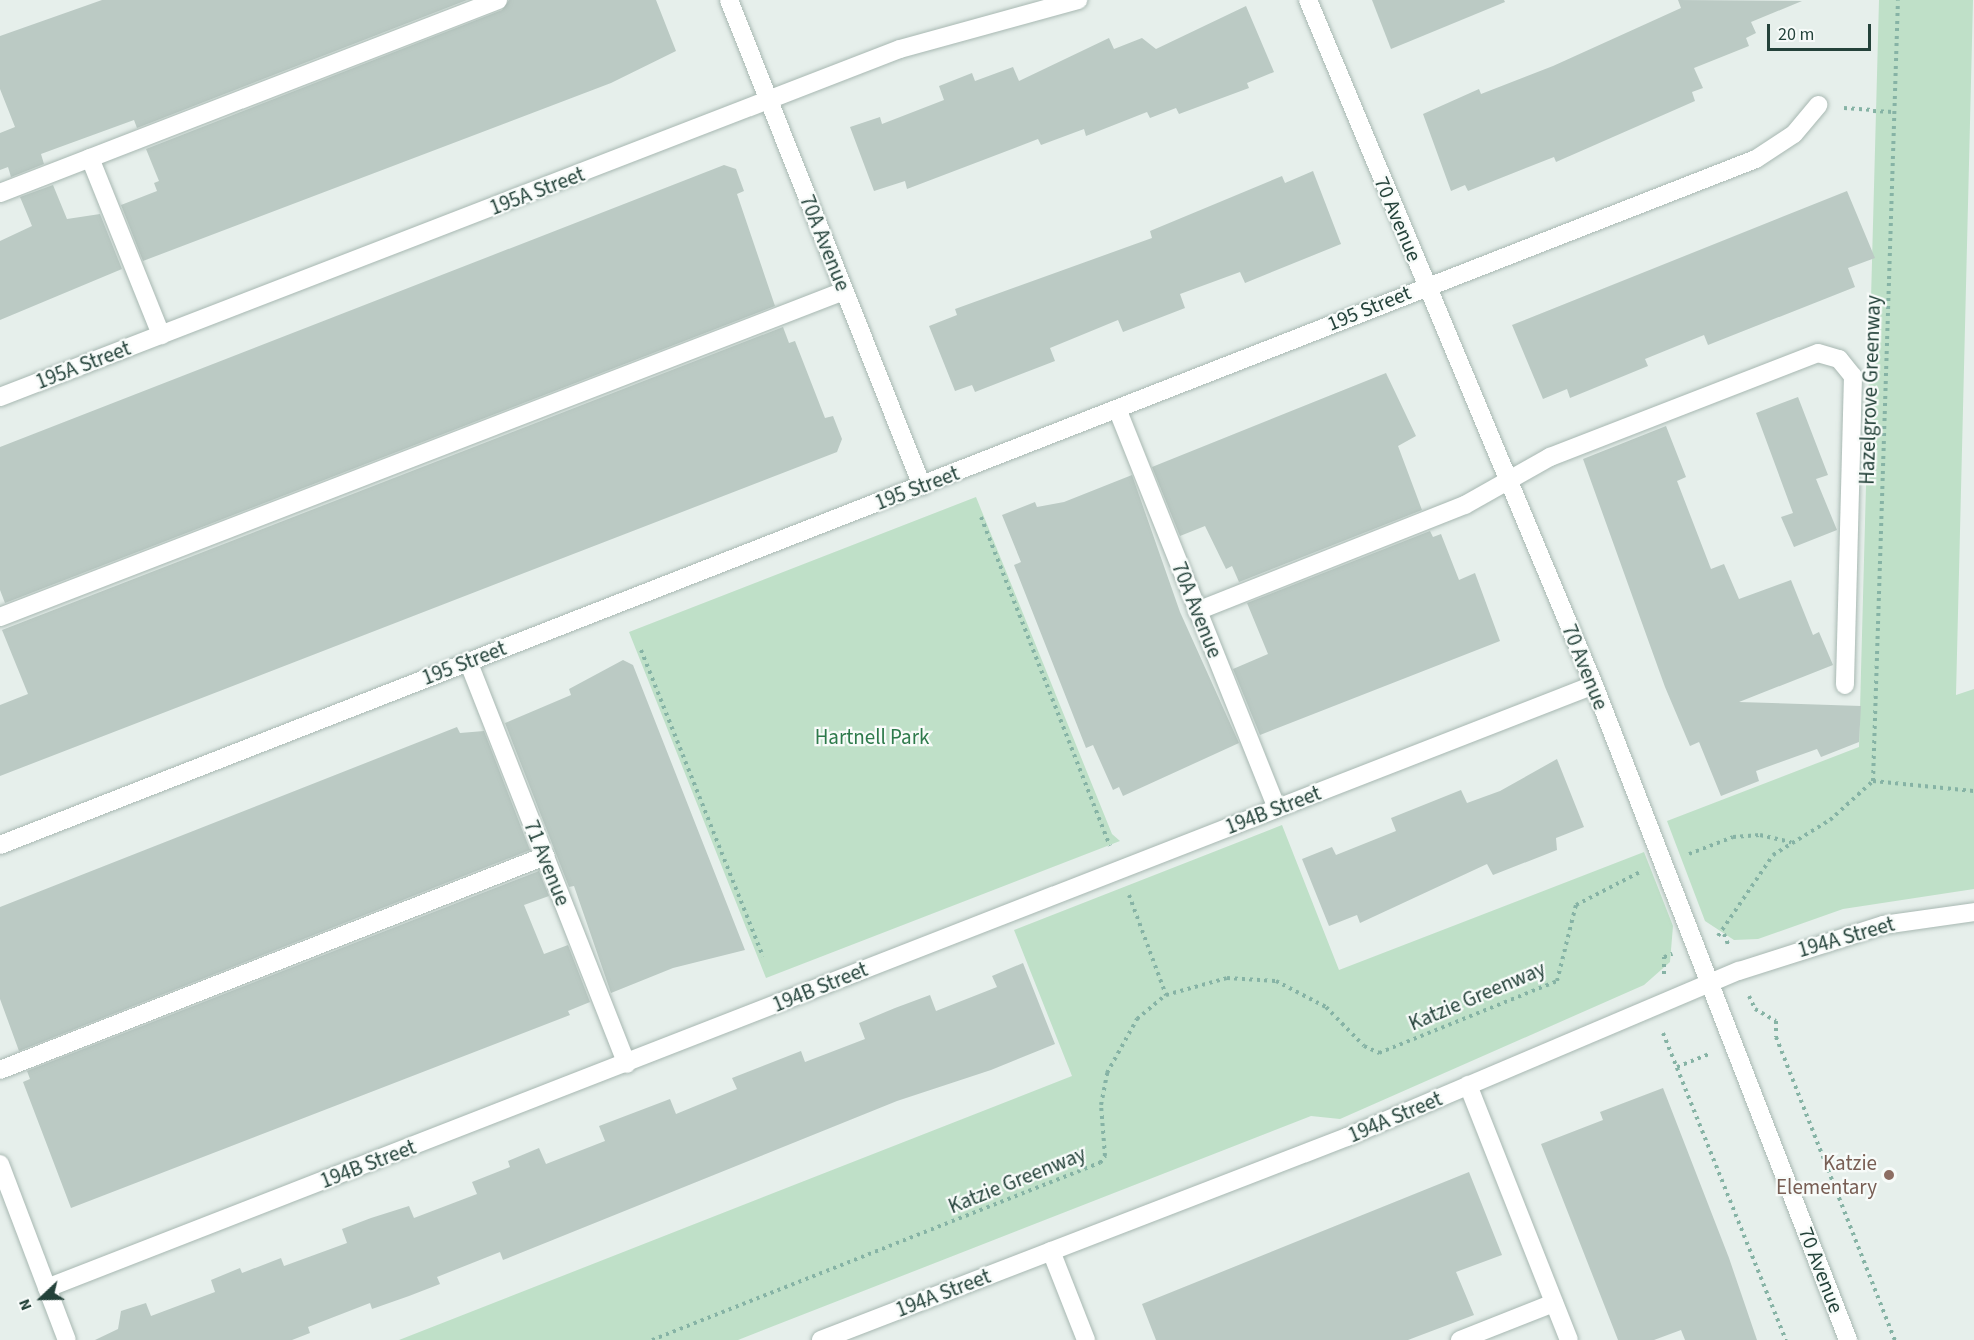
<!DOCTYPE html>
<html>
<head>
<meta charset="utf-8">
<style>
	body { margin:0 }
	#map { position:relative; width:1974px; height:1340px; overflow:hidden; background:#e6efeb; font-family:"Source Sans 3",sans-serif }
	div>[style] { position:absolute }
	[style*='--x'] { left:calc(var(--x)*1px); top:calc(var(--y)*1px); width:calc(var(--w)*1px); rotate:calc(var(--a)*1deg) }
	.green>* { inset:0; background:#bfe0c8 }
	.building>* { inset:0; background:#bbcac4 }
	.path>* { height:4px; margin-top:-2px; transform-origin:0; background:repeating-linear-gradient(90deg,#86b3a5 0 3px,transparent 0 7.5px) }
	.roads { filter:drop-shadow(0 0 2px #a8b8b2) drop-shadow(0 0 2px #a8b8b2) }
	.minor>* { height:18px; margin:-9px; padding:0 9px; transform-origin:9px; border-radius:9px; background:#fff }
	.dots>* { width:16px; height:16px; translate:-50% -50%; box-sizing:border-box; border:3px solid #f7fbf9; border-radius:50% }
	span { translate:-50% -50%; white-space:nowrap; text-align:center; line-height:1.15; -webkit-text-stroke:4.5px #f7fbf9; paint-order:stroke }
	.street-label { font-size:21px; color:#24423a }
	.park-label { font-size:21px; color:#2d7a4b }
	.education-label { font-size:21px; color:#785e54 }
	.right { translate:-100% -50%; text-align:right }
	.north { position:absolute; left:12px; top:1268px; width:60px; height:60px; -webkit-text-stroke:4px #f7fbf9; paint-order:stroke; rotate:248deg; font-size:16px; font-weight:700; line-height:24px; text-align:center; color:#24423a }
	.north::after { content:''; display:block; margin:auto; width:21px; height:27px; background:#24423a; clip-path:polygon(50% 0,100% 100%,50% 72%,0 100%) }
	.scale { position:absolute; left:1767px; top:24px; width:104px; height:27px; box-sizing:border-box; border:3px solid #24423a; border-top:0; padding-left:8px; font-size:18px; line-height:21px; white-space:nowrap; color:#24423a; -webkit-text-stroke:4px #f7fbf9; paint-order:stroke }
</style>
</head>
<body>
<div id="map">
	<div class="green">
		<i style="clip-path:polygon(1879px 0,1973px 0,1956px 695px,1974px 689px,1974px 889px,1843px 909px,1758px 939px,1734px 940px,1705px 921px,1667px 821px,1859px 747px)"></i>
		<i style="clip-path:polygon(976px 497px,1112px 834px,1120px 841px,766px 978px,629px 632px)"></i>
		<i style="clip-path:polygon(1282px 825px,1339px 970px,1644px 852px,1673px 926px,1670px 962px,1644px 985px,1340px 1119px,1311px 1116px,738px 1340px,399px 1340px,1072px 1076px,1014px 930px)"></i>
	</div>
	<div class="building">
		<i style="clip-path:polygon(102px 0,467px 0,137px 128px,134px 120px,60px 147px,41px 154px,44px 164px,11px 177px,8px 167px,0 170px,0 133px,15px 127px,0 89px,0 36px)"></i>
		<i style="clip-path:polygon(509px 0,656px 0,676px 51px,611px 83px,143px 261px,121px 205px,157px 191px,154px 183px,159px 181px,146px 149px,502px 10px)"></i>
		<i style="clip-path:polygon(1372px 0,1504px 0,1505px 2px,1391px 49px)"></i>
		<i style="clip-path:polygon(1678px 0,1802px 1px,1751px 22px,1756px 33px,1746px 38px,1749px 46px,1694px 68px,1703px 88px,1692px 92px,1695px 101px,1556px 162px,1554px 157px,1468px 191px,1465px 185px,1451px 191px,1423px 114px,1479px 89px,1481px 94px,1553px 66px,1681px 8px)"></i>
		<i style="clip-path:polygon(1246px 6px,1274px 72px,1247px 83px,1249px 88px,1179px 114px,1176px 108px,1150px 118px,1147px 112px,1086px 136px,1084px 129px,1041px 145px,1038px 139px,907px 189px,905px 181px,874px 191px,850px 127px,880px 117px,882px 124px,944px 100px,939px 86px,972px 73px,975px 81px,1013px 67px,1019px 81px,1109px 38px,1114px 49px,1142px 38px,1156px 49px)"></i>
		<i style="clip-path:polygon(724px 165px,736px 169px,744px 191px,737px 194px,775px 306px,5px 603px,0 590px,0 447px)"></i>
		<i style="clip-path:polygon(1313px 171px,1341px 244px,1245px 283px,1240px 272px,1180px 294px,1185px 308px,1123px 332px,1118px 320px,1050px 348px,1055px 361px,975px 392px,972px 385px,955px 391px,929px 326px,957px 315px,955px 309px,1152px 238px,1150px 231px,1282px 176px,1285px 183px)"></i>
		<i style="clip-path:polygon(53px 185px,67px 219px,100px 214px,122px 269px,0 320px,0 241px,32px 226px,20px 197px)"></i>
		<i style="clip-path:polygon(1847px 191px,1875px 258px,1848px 268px,1855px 287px,1708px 345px,1704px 335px,1645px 359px,1648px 366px,1570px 398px,1567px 389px,1543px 399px,1512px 325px)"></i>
		<i style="clip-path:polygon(783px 327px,789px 343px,795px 341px,825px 418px,833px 416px,842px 439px,837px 452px,0 776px,0 705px,28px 694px,2px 630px)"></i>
		<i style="clip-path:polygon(1386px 373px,1416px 436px,1398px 446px,1422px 510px,1239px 582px,1232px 566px,1226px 569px,1205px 526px,1180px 536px,1152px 467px)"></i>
		<i style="clip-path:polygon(1798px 397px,1828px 475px,1816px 479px,1837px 530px,1794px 547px,1781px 517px,1793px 513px,1756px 413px)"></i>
		<i style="clip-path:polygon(1666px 426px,1686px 477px,1677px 481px,1711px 569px,1724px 564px,1739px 599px,1791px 580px,1813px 635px,1819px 632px,1833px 665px,1739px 702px,1861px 706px,1859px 742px,1821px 757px,1817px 749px,1756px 771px,1759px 781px,1721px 796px,1699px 742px,1690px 746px,1665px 687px,1583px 459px)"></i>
		<i style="clip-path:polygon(1132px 475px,1180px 612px,1239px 743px,1123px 796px,1119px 787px,1113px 790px,1093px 745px,1086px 748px,1014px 565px,1021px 562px,1002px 515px,1035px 502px,1037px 507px,1064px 502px)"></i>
		<i style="clip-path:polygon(1430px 531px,1433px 537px,1441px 534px,1459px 580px,1475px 573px,1500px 641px,1260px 735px,1233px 669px,1268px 654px,1247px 603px)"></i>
		<i style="clip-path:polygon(623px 660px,633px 665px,745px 950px,673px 968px,611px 993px,574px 886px,569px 887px,505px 723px,571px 695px,569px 689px)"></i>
		<i style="clip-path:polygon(457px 727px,460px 733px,484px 731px,530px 850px,19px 1051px,0 999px,0 907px)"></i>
		<i style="clip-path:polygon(1557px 759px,1584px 827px,1556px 838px,1557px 850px,1493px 875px,1487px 864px,1360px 923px,1357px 915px,1329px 926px,1302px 859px,1332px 847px,1336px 855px,1396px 831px,1391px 818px,1461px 790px,1467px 803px,1500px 791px)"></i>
		<i style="clip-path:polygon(539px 871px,549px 896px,524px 905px,544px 954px,568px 945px,590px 1002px,568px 1011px,570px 1015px,71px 1208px,23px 1082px,30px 1079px,27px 1071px)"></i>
		<i style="clip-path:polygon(1023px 963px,1055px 1044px,991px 1070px,897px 1101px,503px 1260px,500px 1252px,437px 1277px,440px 1284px,409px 1296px,372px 1309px,370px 1303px,308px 1327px,310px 1333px,292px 1340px,95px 1340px,118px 1329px,121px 1311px,146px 1303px,151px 1316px,215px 1292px,211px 1280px,240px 1268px,242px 1273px,281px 1258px,284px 1266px,347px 1243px,342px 1229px,371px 1218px,409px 1206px,414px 1218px,477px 1194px,472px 1182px,510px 1167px,508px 1161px,539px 1148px,546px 1164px,605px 1141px,599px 1126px,670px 1099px,676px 1114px,737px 1089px,732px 1078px,801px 1051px,805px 1062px,865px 1039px,859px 1023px,895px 1008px,930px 995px,936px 1011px,997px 987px,992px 976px)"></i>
		<i style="clip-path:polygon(1663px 1088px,1729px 1258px,1757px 1340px,1685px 1340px,1681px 1330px,1654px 1340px,1618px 1340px,1541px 1144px,1603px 1120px,1600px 1112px)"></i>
		<i style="clip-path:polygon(1469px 1172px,1502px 1255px,1456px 1272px,1474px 1315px,1408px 1340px,1156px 1340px,1142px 1304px)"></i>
	</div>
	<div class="path">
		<i style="--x:1844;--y:108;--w:29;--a:4"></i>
		<i style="--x:1873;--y:111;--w:21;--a:3"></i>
		<i style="--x:981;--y:517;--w:353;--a:68.6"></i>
		<i style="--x:641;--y:650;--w:330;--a:68.3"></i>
		<i style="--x:1873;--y:781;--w:781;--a:-88.17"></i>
		<i style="--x:1689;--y:854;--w:47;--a:-21.1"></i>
		<i style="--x:1733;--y:837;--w:27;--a:-4"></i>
		<i style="--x:1760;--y:835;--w:32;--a:13"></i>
		<i style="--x:1129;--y:895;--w:107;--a:69.7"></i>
		<i style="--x:1724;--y:934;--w:14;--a:69"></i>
		<i style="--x:1718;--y:936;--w:98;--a:-55.8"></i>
		<i style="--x:1773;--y:855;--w:67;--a:-31.6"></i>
		<i style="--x:1830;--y:820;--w:58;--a:-42.2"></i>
		<i style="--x:1873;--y:781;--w:101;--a:5.7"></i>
		<i style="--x:1664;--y:974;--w:17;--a:-90"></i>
		<i style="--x:1664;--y:957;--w:9;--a:-21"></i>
		<i style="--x:1749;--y:996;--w:14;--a:65"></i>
		<i style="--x:1755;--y:1009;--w:24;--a:30"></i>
		<i style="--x:1776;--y:1021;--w:16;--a:90"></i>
		<i style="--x:1776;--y:1037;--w:326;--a:68.6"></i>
		<i style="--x:1663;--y:1033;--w:331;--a:68.2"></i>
		<i style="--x:1677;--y:1067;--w:35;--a:-22"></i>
		<i style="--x:652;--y:1340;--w:482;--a:-21.6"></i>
		<i style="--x:1100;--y:1163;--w:9;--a:-54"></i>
		<i style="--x:1105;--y:1156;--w:51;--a:-94.5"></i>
		<i style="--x:1101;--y:1105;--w:33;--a:-79"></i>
		<i style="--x:1107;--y:1073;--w:62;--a:-60.9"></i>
		<i style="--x:1137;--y:1019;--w:38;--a:-40"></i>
		<i style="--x:1166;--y:995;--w:63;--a:-15.6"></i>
		<i style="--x:1227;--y:978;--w:49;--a:3.5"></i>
		<i style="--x:1276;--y:981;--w:56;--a:27.5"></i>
		<i style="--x:1326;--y:1007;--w:54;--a:45.7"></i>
		<i style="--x:1364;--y:1046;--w:17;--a:25"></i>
		<i style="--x:1379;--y:1053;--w:192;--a:-22"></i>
		<i style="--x:1557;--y:981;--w:78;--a:-76"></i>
		<i style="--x:1576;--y:905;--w:72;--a:-27.3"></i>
	</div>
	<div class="roads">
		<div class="minor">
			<i style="--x:729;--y:0;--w:523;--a:68.34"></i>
			<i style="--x:1308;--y:0;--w:742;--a:67.34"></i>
			<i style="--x:1594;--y:685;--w:703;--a:68.8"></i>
			<i style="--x:90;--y:158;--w:191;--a:68.1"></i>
			<i style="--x:0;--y:193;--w:534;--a:-21.18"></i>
			<i style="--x:0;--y:397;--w:965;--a:-21.14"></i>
			<i style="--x:900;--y:49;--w:185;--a:-15.4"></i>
			<i style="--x:1118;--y:411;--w:428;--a:68.2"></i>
			<i style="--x:1197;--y:611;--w:288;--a:-21.6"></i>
			<i style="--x:1465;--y:505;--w:98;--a:-29.5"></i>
			<i style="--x:1550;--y:457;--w:287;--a:-21.2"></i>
			<i style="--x:1818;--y:353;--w:22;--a:16"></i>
			<i style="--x:1839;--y:359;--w:22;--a:51"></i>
			<i style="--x:1853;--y:376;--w:309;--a:91.5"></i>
			<i style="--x:0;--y:617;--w:905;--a:-21.12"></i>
			<i style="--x:468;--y:661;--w:433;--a:68.5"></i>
			<i style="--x:0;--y:845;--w:1885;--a:-21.34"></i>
			<i style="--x:1756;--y:159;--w:45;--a:-33.3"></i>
			<i style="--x:1794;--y:134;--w:38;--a:-50"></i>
			<i style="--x:0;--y:1070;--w:586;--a:-21.44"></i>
			<i style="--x:1468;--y:1085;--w:274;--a:68.4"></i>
			<i style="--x:0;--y:1164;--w:188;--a:69.2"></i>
			<i style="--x:1051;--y:1251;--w:96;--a:68.5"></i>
			<i style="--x:47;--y:1288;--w:1660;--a:-21.3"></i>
			<i style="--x:821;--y:1340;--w:564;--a:-21.1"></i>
			<i style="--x:1347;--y:1137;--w:426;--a:-23"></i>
			<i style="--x:1739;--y:971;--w:151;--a:-17.7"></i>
			<i style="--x:1883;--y:925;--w:92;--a:-8.1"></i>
			<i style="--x:1460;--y:1340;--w:101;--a:-21.5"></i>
		</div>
	</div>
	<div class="dots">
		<i style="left:1889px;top:1175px;background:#8d6e63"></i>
	</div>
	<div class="street-label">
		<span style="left:537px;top:191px;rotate:-21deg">195A Street</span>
		<span style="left:1398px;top:219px;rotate:67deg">70 Avenue</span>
		<span style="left:825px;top:243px;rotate:68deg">70A Avenue</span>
		<span style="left:1369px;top:308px;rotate:-22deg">195 Street</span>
		<span style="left:83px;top:365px;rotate:-21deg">195A Street</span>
		<span style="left:1870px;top:390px;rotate:-88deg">Hazelgrove Greenway</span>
		<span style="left:917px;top:488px;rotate:-21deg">195 Street</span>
		<span style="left:1197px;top:610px;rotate:68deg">70A Avenue</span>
		<span style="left:464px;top:663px;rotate:-21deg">195 Street</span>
		<span style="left:1585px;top:667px;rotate:68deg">70 Avenue</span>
		<span style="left:1273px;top:810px;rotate:-21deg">194B Street</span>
		<span style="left:547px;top:863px;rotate:68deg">71 Avenue</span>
		<span style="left:1846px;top:937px;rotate:-16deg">194A Street</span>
		<span style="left:820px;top:987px;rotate:-22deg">194B Street</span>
		<span style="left:1477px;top:996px;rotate:-23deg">Katzie Greenway</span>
		<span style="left:1395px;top:1117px;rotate:-23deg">194A Street</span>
		<span style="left:368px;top:1164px;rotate:-21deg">194B Street</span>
		<span style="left:1017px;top:1180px;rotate:-22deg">Katzie Greenway</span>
		<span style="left:1821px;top:1270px;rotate:69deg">70 Avenue</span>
		<span style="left:943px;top:1293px;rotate:-21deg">194A Street</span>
	</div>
	<div class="park-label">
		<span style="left:872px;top:737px">Hartnell Park</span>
	</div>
	<div class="education-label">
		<span class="right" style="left:1877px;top:1175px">Katzie<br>Elementary</span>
	</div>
	<div class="north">N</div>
	<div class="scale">20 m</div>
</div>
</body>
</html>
